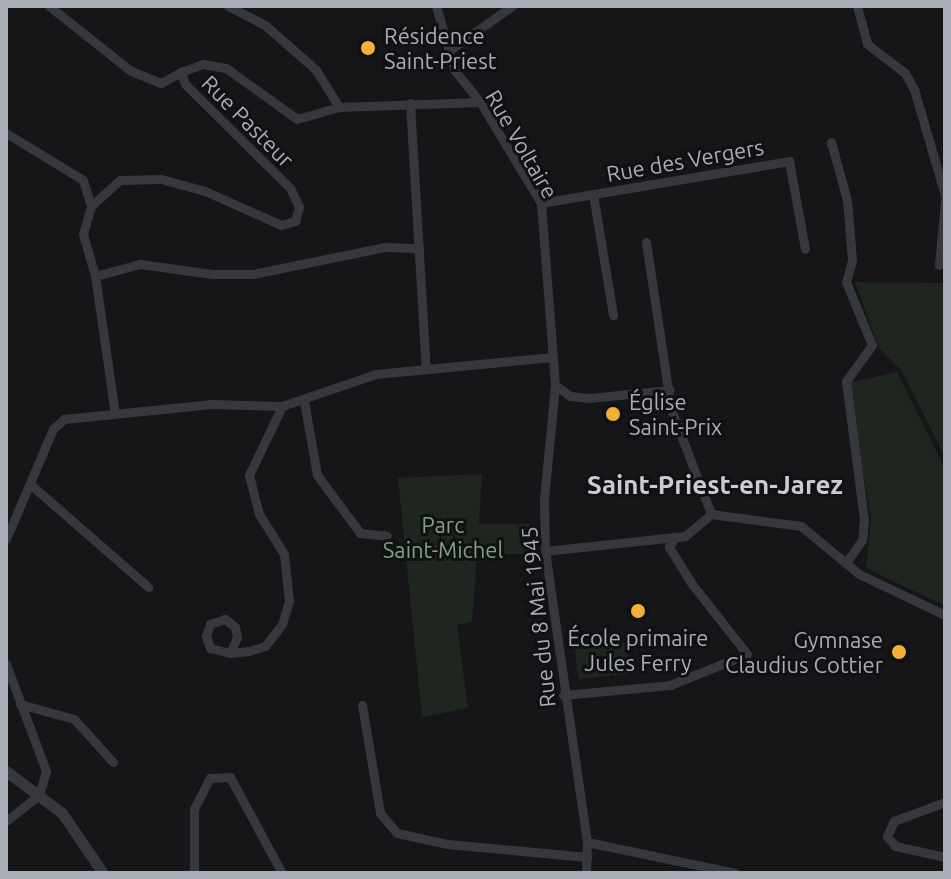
<!DOCTYPE html>
<html>
<head>
<meta charset="utf-8">
<style>
	body { margin:0 }
	#map { position:relative; width:951px; height:879px; overflow:hidden; background:#161618; font-family:Ubuntu,sans-serif }
	div>[style] { position:absolute }
	[style*='--x'] { left:calc(var(--x)*1px); top:calc(var(--y)*1px); width:calc(var(--w)*1px); rotate:calc(var(--a)*1deg) }
	.green>* { inset:0; background:#1e261f }
	.minor>* { height:9px; margin:-4.5px; padding:0 4.5px; transform-origin:4.5px; border-radius:4.5px; background:#37383d }
	.tertiary>* { height:11px; margin:-5.5px; padding:0 5.5px; transform-origin:5.5px; border-radius:5.5px; background:#37383d }
	.dots>* { width:22px; height:22px; translate:-50% -50%; box-sizing:border-box; border:4px solid #111113; border-radius:50% }
	span { translate:-50% -50%; white-space:nowrap; text-align:center; line-height:1.15; -webkit-text-stroke:6px #111113; paint-order:stroke }
	.poi-label { font-size:22px; color:#a8adb8 }
	.left { translate:0 -50%; text-align:left }
	.right { translate:-100% -50%; text-align:right }
	.street-label { font-size:22px; color:#a8adb8 }
	.park-label { font-size:22px; color:#7fa381 }
	.quarter-label { font-size:26px; color:#c9ccd4; font-weight:700 }
	.frame { position:absolute; inset:0; border:8px solid #a8adb8; pointer-events:none }
</style>
</head>
<body>
<div id="map">
	<div class="green">
		<i style="clip-path:polygon(855px 282px,945px 283px,945px 457px,901px 370px,879px 348px)"></i>
		<i style="clip-path:polygon(897px 372px,945px 469px,945px 606px,866px 568px,871px 519px,848px 383px)"></i>
		<i style="clip-path:polygon(482px 474px,479px 524px,529px 524px,529px 554px,477px 554px,472px 622px,457px 625px,468px 708px,422px 717px,398px 478px)"></i>
		<i style="clip-path:polygon(626px 642px,629px 674px,578px 679px,575px 647px)"></i>
	</div>
	<div class="minor">
		<i style="--x:49;--y:6;--w:105;--a:38.4"></i>
		<i style="--x:131;--y:71;--w:32;--a:22"></i>
		<i style="--x:161;--y:83;--w:23;--a:-29"></i>
		<i style="--x:228;--y:6;--w:42;--a:27.2"></i>
		<i style="--x:265;--y:25;--w:68;--a:41.4"></i>
		<i style="--x:316;--y:70;--w:44;--a:58.1"></i>
		<i style="--x:436;--y:6;--w:68;--a:73.7"></i>
		<i style="--x:455;--y:71;--w:40;--a:51"></i>
		<i style="--x:480;--y:102;--w:118;--a:58.9"></i>
		<i style="--x:541;--y:203;--w:183;--a:85.6"></i>
		<i style="--x:555;--y:385;--w:116;--a:95.5"></i>
		<i style="--x:544;--y:500;--w:51;--a:88.9"></i>
		<i style="--x:545;--y:551;--w:294;--a:81.8"></i>
		<i style="--x:587;--y:842;--w:31;--a:92"></i>
		<i style="--x:857;--y:6;--w:39;--a:75"></i>
		<i style="--x:867;--y:44;--w:48;--a:37.3"></i>
		<i style="--x:905;--y:73;--w:18;--a:61"></i>
		<i style="--x:914;--y:89;--w:111;--a:73.8"></i>
		<i style="--x:447;--y:52;--w:80;--a:-35.3"></i>
		<i style="--x:410;--y:103;--w:266;--a:86.6"></i>
		<i style="--x:6;--y:133;--w:90;--a:31.4"></i>
		<i style="--x:83;--y:180;--w:27;--a:73"></i>
		<i style="--x:831;--y:142;--w:60;--a:74.6"></i>
		<i style="--x:847;--y:200;--w:60;--a:85.2"></i>
		<i style="--x:852;--y:260;--w:23;--a:105"></i>
		<i style="--x:846;--y:282;--w:68;--a:67.6"></i>
		<i style="--x:872;--y:345;--w:44;--a:125.8"></i>
		<i style="--x:846;--y:381;--w:139;--a:82.6"></i>
		<i style="--x:864;--y:519;--w:21;--a:95"></i>
		<i style="--x:862;--y:540;--w:28;--a:125"></i>
		<i style="--x:593;--y:194;--w:123;--a:80.6"></i>
		<i style="--x:541;--y:203;--w:252;--a:-9.6"></i>
		<i style="--x:789;--y:161;--w:89;--a:79.7"></i>
		<i style="--x:646;--y:242;--w:169;--a:81.5"></i>
		<i style="--x:671;--y:409;--w:112;--a:69.1"></i>
		<i style="--x:939;--y:265;--w:65;--a:-84.7"></i>
		<i style="--x:95;--y:276;--w:47;--a:-14.9"></i>
		<i style="--x:140;--y:264;--w:73;--a:7.9"></i>
		<i style="--x:212;--y:274;--w:41;--a:0"></i>
		<i style="--x:253;--y:274;--w:135;--a:-11.6"></i>
		<i style="--x:385;--y:247;--w:34;--a:2"></i>
		<i style="--x:555;--y:385;--w:19;--a:36"></i>
		<i style="--x:570;--y:396;--w:19;--a:6"></i>
		<i style="--x:589;--y:398;--w:81;--a:-5.6"></i>
		<i style="--x:304;--y:401;--w:75;--a:80"></i>
		<i style="--x:317;--y:475;--w:72;--a:53.4"></i>
		<i style="--x:360;--y:533;--w:27;--a:6"></i>
		<i style="--x:115;--y:414;--w:139;--a:-98.2"></i>
		<i style="--x:95;--y:276;--w:44;--a:-105.9"></i>
		<i style="--x:83;--y:234;--w:29;--a:-74"></i>
		<i style="--x:91;--y:206;--w:39;--a:-42"></i>
		<i style="--x:120;--y:180;--w:41;--a:-1.4"></i>
		<i style="--x:161;--y:179;--w:46;--a:15.3"></i>
		<i style="--x:205;--y:191;--w:83;--a:24.1"></i>
		<i style="--x:281;--y:225;--w:15;--a:-16"></i>
		<i style="--x:295;--y:221;--w:15;--a:-74"></i>
		<i style="--x:299;--y:207;--w:21;--a:-115"></i>
		<i style="--x:290;--y:188;--w:148;--a:-135.3"></i>
		<i style="--x:185;--y:84;--w:13;--a:-108"></i>
		<i style="--x:181;--y:72;--w:23;--a:-20"></i>
		<i style="--x:203;--y:64;--w:23;--a:10"></i>
		<i style="--x:226;--y:68;--w:87;--a:35.7"></i>
		<i style="--x:297;--y:119;--w:44;--a:-15.9"></i>
		<i style="--x:339;--y:107;--w:141;--a:-2"></i>
		<i style="--x:30;--y:484;--w:157;--a:41.1"></i>
		<i style="--x:711;--y:514;--w:91;--a:7.6"></i>
		<i style="--x:801;--y:526;--w:75;--a:39.6"></i>
		<i style="--x:859;--y:574;--w:95;--a:25.5"></i>
		<i style="--x:6;--y:539;--w:120;--a:-66.9"></i>
		<i style="--x:53;--y:429;--w:15;--a:-42"></i>
		<i style="--x:64;--y:419;--w:149;--a:-5.8"></i>
		<i style="--x:212;--y:404;--w:70;--a:1.6"></i>
		<i style="--x:282;--y:406;--w:99;--a:-18.8"></i>
		<i style="--x:376;--y:374;--w:178;--a:-5.5"></i>
		<i style="--x:545;--y:551;--w:141;--a:-6.1"></i>
		<i style="--x:685;--y:536;--w:34;--a:-40"></i>
		<i style="--x:230;--y:653;--w:17;--a:-66"></i>
		<i style="--x:237;--y:637;--w:10;--a:-101"></i>
		<i style="--x:235;--y:627;--w:13;--a:-141"></i>
		<i style="--x:225;--y:619;--w:16;--a:162"></i>
		<i style="--x:210;--y:624;--w:13;--a:108"></i>
		<i style="--x:206;--y:636;--w:13;--a:72"></i>
		<i style="--x:210;--y:648;--w:21;--a:14"></i>
		<i style="--x:230;--y:653;--w:19;--a:-6"></i>
		<i style="--x:249;--y:651;--w:17;--a:-17"></i>
		<i style="--x:265;--y:646;--w:28;--a:-52"></i>
		<i style="--x:282;--y:624;--w:24;--a:-73"></i>
		<i style="--x:289;--y:601;--w:47;--a:-96.1"></i>
		<i style="--x:284;--y:554;--w:47;--a:-122"></i>
		<i style="--x:259;--y:514;--w:40;--a:-104.4"></i>
		<i style="--x:249;--y:475;--w:76;--a:-64.4"></i>
		<i style="--x:6;--y:664;--w:114;--a:69.5"></i>
		<i style="--x:46;--y:771;--w:25;--a:106"></i>
		<i style="--x:39;--y:795;--w:42;--a:141.8"></i>
		<i style="--x:563;--y:695;--w:107;--a:-5.3"></i>
		<i style="--x:670;--y:685;--w:83;--a:-21.9"></i>
		<i style="--x:747;--y:654;--w:89;--a:-128.2"></i>
		<i style="--x:692;--y:584;--w:44;--a:-121.9"></i>
		<i style="--x:669;--y:547;--w:12;--a:-59"></i>
		<i style="--x:20;--y:704;--w:56;--a:15.5"></i>
		<i style="--x:74;--y:719;--w:58;--a:47.8"></i>
		<i style="--x:362;--y:705;--w:109;--a:80.5"></i>
		<i style="--x:380;--y:813;--w:26;--a:50"></i>
		<i style="--x:397;--y:833;--w:51;--a:12.4"></i>
		<i style="--x:447;--y:844;--w:141;--a:5.3"></i>
		<i style="--x:945;--y:802;--w:54;--a:159.6"></i>
		<i style="--x:894;--y:821;--w:17;--a:115"></i>
		<i style="--x:887;--y:836;--w:13;--a:51"></i>
		<i style="--x:895;--y:846;--w:51;--a:12.4"></i>
		<i style="--x:587;--y:842;--w:151;--a:11.8"></i>
		<i style="--x:194;--y:873;--w:64;--a:-90"></i>
		<i style="--x:194;--y:809;--w:35;--a:-63"></i>
		<i style="--x:210;--y:778;--w:20;--a:-3"></i>
		<i style="--x:230;--y:777;--w:109;--a:61.6"></i>
	</div>
	<div class="tertiary">
		<i style="--x:6;--y:771;--w:70;--a:36.9"></i>
		<i style="--x:62;--y:813;--w:73;--a:55.7"></i>
	</div>
	<div class="dots">
		<i style="left:368px;top:48px;background:#f2b134"></i>
		<i style="left:613px;top:414px;background:#f2b134"></i>
		<i style="left:638px;top:611px;background:#f2b134"></i>
		<i style="left:899px;top:652px;background:#f2b134"></i>
	</div>
	<div class="poi-label">
		<span class="left" style="left:384px;top:48px">Résidence<br>Saint-Priest</span>
		<span class="left" style="left:629px;top:414px">Église<br>Saint-Prix</span>
		<span style="left:638px;top:650px">École primaire<br>Jules Ferry</span>
		<span class="right" style="left:883px;top:652px">Gymnase<br>Claudius Cottier</span>
	</div>
	<div class="street-label">
		<span style="left:248px;top:121px;rotate:45deg">Rue Pasteur</span>
		<span style="left:522px;top:144px;rotate:60deg">Rue Voltaire</span>
		<span style="left:685px;top:160px;rotate:-10deg">Rue des Vergers</span>
		<span style="left:538px;top:617px;rotate:-96deg">Rue du 8 Mai 1945</span>
	</div>
	<div class="park-label">
		<span style="left:443px;top:537px">Parc<br>Saint-Michel</span>
	</div>
	<div class="quarter-label">
		<span style="left:715px;top:485px">Saint-Priest-en-Jarez</span>
	</div>
	<div class="frame"></div>
</div>
</body>
</html>
